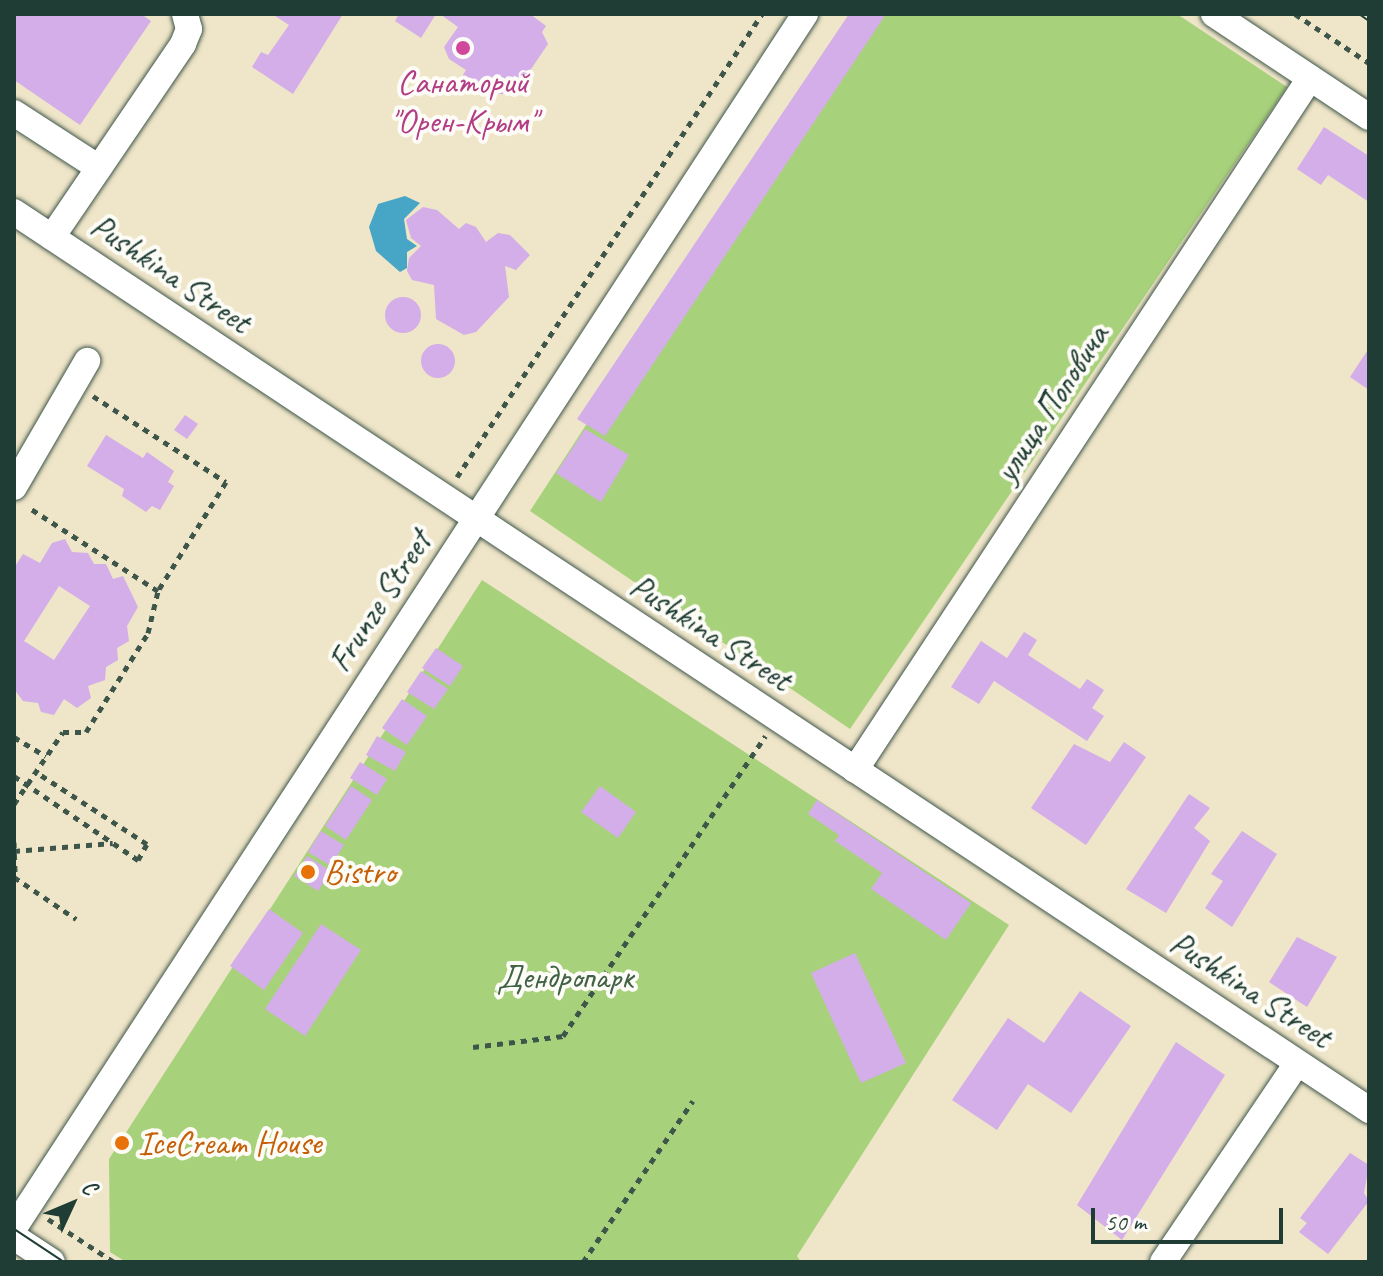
<!DOCTYPE html>
<html>
<head>
<meta charset="utf-8">
<style>
	body { margin:0 }
	#map { position:relative; width:1383px; height:1276px; overflow:hidden; background:#efe5c8; font-family:Caveat,sans-serif }
	div>[style] { position:absolute }
	[style*='--x'] { left:calc(var(--x)*1px); top:calc(var(--y)*1px); width:calc(var(--w)*1px); rotate:calc(var(--a)*1deg) }
	.green>* { inset:0; background:#a8d17c }
	.water>* { inset:0; background:#47a6c6 }
	.building>* { inset:0; background:#d3aee8 }
	.round { border-radius:50% }
	.path>* { height:5px; margin-top:-2.5px; transform-origin:0; background:repeating-linear-gradient(90deg,#3e564a 0 6px,transparent 0 12px) }
	.roads { filter:drop-shadow(0 0 2px #3e564a) drop-shadow(0 0 2px #3e564a) }
	.minor>* { height:26px; margin:-13px; padding:0 13px; transform-origin:13px; border-radius:13px; background:#fff }
	.tram>* { height:2px; margin:-1px; padding:0 1px; transform-origin:1px; border-radius:1px; background:#1f3d34 }
	.dots>* { width:22px; height:22px; translate:-50% -50%; box-sizing:border-box; border:4px solid #fdfcf7; border-radius:50% }
	span { translate:-50% -50%; white-space:nowrap; text-align:center; line-height:1.15; -webkit-text-stroke:8px #fdfcf7; paint-order:stroke }
	.hotel-label { font-size:34px; color:#b23c85 }
	.street-label { font-size:34px; color:#1f3d34 }
	.food-label { font-size:34px; color:#c56008 }
	.left { translate:0 -50%; text-align:left }
	.park-label { font-size:34px; color:#416246 }
	.frame { position:absolute; inset:0; border:16px solid #1f3d34; pointer-events:none }
	.north { position:absolute; left:32px; top:1164px; width:80px; height:80px; -webkit-text-stroke:6px #fdfcf7; paint-order:stroke; rotate:46deg; font-size:22px; font-weight:700; line-height:32px; text-align:center; color:#1f3d34 }
	.north::after { content:''; display:block; margin:auto; width:28px; height:36px; background:#1f3d34; clip-path:polygon(50% 0,100% 100%,50% 72%,0 100%) }
	.scale { position:absolute; left:1091px; top:1208px; width:192px; height:36px; box-sizing:border-box; border:4px solid #1f3d34; border-top:0; padding-left:10px; font-size:24px; line-height:28px; white-space:nowrap; color:#1f3d34; -webkit-text-stroke:6px #fdfcf7; paint-order:stroke }
</style>
</head>
<body>
<div id="map">
	<div class="green">
		<i style="clip-path:polygon(854px 14px,1177px 14px,1287px 87px,850px 729px,530px 511px)"></i>
		<i style="clip-path:polygon(482px 580px,1009px 925px,797px 1256px,801px 1262px,126px 1262px,110px 1252px,109px 1159px)"></i>
	</div>
	<div class="water">
		<i style="clip-path:polygon(405px 196px,420px 203px,404px 219px,407px 239px,417px 246px,407px 252px,407px 268px,400px 272px,376px 251px,369px 227px,378px 204px)"></i>
	</div>
	<div class="building">
		<i style="clip-path:polygon(14px 14px,141px 14px,151px 21px,80px 125px,14px 80px)"></i>
		<i style="clip-path:polygon(272px 14px,343px 14px,293px 94px,252px 67px,261px 52px,268px 55px,289px 25px)"></i>
		<i style="clip-path:polygon(399px 14px,436px 14px,421px 38px,395px 21px)"></i>
		<i style="clip-path:polygon(440px 14px,530px 14px,546px 26px,542px 32px,548px 44px,514px 94px,499px 94px,483px 83px,479px 90px,461px 78px,466px 70px,449px 59px,444px 47px,458px 27px)"></i>
		<i style="clip-path:polygon(849px 14px,886px 14px,605px 436px,577px 419px)"></i>
		<i style="clip-path:polygon(1324px 127px,1369px 156px,1369px 202px,1328px 175px,1321px 185px,1297px 169px)"></i>
		<i style="clip-path:polygon(423px 207px,437px 210px,459px 229px,466px 223px,476px 227px,486px 242px,498px 233px,510px 235px,530px 255px,516px 270px,505px 266px,509px 297px,476px 332px,464px 335px,436px 319px,434px 285px,412px 280px,407px 271px,409px 258px,421px 246px,411px 238px,406px 220px)"></i>
		<i class="round" style="left:385px;top:297px;width:36px;height:36px"></i>
		<i class="round" style="left:421px;top:344px;width:34px;height:34px"></i>
		<i style="clip-path:polygon(1369px 348px,1369px 390px,1350px 377px)"></i>
		<i style="clip-path:polygon(185px 415px,198px 424px,187px 439px,174px 430px)"></i>
		<i style="clip-path:polygon(585px 429px,629px 455px,601px 502px,556px 473px)"></i>
		<i style="clip-path:polygon(106px 435px,143px 458px,147px 452px,174px 471px,168px 482px,174px 486px,160px 510px,152px 506px,146px 512px,122px 496px,124px 489px,87px 466px)"></i>
		<i style="clip-path:polygon(evenodd,65px 539px,72px 552px,88px 553px,94px 564px,106px 564px,113px 579px,123px 576px,138px 607px,127px 626px,129px 641px,117px 648px,118px 660px,106px 667px,105px 680px,88px 686px,91px 698px,77px 708px,64px 699px,54px 715px,41px 712px,38px 703px,23px 701px,14px 689px,14px 568px,23px 554px,40px 563px,52px 543px,65px 539px,59px 586px,90px 606px,54px 660px,24px 641px,59px 586px)"></i>
		<i style="clip-path:polygon(1024px 632px,1037px 640px,1028px 655px,1080px 689px,1087px 679px,1104px 690px,1092px 708px,1104px 716px,1087px 741px,994px 681px,979px 704px,951px 687px,981px 641px,1007px 658px)"></i>
		<i style="clip-path:polygon(436px 648px,463px 666px,450px 686px,422px 668px)"></i>
		<i style="clip-path:polygon(421px 671px,448px 689px,434px 709px,407px 692px)"></i>
		<i style="clip-path:polygon(402px 699px,427px 716px,407px 745px,382px 728px)"></i>
		<i style="clip-path:polygon(377px 736px,406px 752px,395px 771px,366px 755px)"></i>
		<i style="clip-path:polygon(1124px 742px,1146px 757px,1086px 845px,1031px 808px,1074px 744px,1110px 762px)"></i>
		<i style="clip-path:polygon(360px 762px,387px 779px,377px 795px,350px 778px)"></i>
		<i style="clip-path:polygon(351px 786px,372px 800px,346px 840px,325px 826px)"></i>
		<i style="clip-path:polygon(600px 786px,636px 812px,618px 838px,581px 812px)"></i>
		<i style="clip-path:polygon(1189px 794px,1210px 808px,1194px 828px,1210px 841px,1166px 913px,1126px 889px)"></i>
		<i style="clip-path:polygon(817px 800px,971px 903px,946px 940px,871px 889px,882px 873px,835px 841px,839px 835px,808px 814px)"></i>
		<i style="clip-path:polygon(321px 831px,344px 845px,331px 866px,308px 852px)"></i>
		<i style="clip-path:polygon(1242px 831px,1277px 854px,1232px 927px,1205px 908px,1223px 881px,1211px 874px)"></i>
		<i style="clip-path:polygon(307px 856px,331px 871px,318px 891px,294px 876px)"></i>
		<i style="clip-path:polygon(269px 909px,303px 933px,264px 990px,230px 966px)"></i>
		<i style="clip-path:polygon(321px 924px,361px 950px,305px 1036px,265px 1009px)"></i>
		<i style="clip-path:polygon(1297px 937px,1337px 957px,1307px 1007px,1269px 982px)"></i>
		<i style="clip-path:polygon(855px 953px,906px 1063px,861px 1083px,811px 973px)"></i>
		<i style="clip-path:polygon(1080px 991px,1131px 1026px,1071px 1113px,1028px 1084px,997px 1130px,952px 1100px,1008px 1018px,1044px 1043px)"></i>
		<i style="clip-path:polygon(1176px 1042px,1225px 1075px,1122px 1240px,1077px 1205px)"></i>
		<i style="clip-path:polygon(1350px 1153px,1369px 1165px,1364px 1193px,1369px 1201px,1328px 1254px,1299px 1232px,1307px 1223px,1300px 1218px)"></i>
	</div>
	<div class="path">
		<i style="--x:1295;--y:14;--w:89;--a:33.5"></i>
		<i style="--x:93;--y:396;--w:158;--a:32.9"></i>
		<i style="--x:226;--y:482;--w:128;--a:122"></i>
		<i style="--x:457;--y:477;--w:554;--a:-56.63"></i>
		<i style="--x:14;--y:737;--w:37;--a:31"></i>
		<i style="--x:14;--y:776;--w:150;--a:34.1"></i>
		<i style="--x:138;--y:860;--w:18;--a:-61"></i>
		<i style="--x:147;--y:844;--w:132;--a:-147"></i>
		<i style="--x:14;--y:804;--w:87;--a:-55.8"></i>
		<i style="--x:63;--y:732;--w:23;--a:0"></i>
		<i style="--x:86;--y:732;--w:117;--a:-57.9"></i>
		<i style="--x:148;--y:633;--w:43;--a:-76.6"></i>
		<i style="--x:158;--y:591;--w:155;--a:-147.1"></i>
		<i style="--x:14;--y:842;--w:36;--a:88"></i>
		<i style="--x:14;--y:851;--w:99;--a:-4.6"></i>
		<i style="--x:14;--y:877;--w:75;--a:34.1"></i>
		<i style="--x:473;--y:1047;--w:91;--a:-7"></i>
		<i style="--x:563;--y:1036;--w:362;--a:-56"></i>
		<i style="--x:48;--y:1219;--w:79;--a:33.1"></i>
		<i style="--x:583;--y:1262;--w:195;--a:-55.7"></i>
	</div>
	<div class="roads">
		<div class="minor">
			<i style="--x:1214;--y:14;--w:186;--a:33.6"></i>
			<i style="--x:14;--y:113;--w:101;--a:32.9"></i>
			<i style="--x:14;--y:212;--w:1626;--a:33.53"></i>
			<i style="--x:52;--y:237;--w:233;--a:-55.8"></i>
			<i style="--x:183;--y:44;--w:16;--a:-68"></i>
			<i style="--x:189;--y:29;--w:16;--a:-105"></i>
			<i style="--x:14;--y:487;--w:146;--a:-59.9"></i>
			<i style="--x:855;--y:770;--w:828;--a:-56.67"></i>
			<i style="--x:14;--y:1228;--w:1449;--a:-56.91"></i>
			<i style="--x:14;--y:1237;--w:45;--a:33.3"></i>
			<i style="--x:1163;--y:1262;--w:240;--a:-56"></i>
		</div>
	</div>
	<div class="tram">
		<i style="--x:1359;--y:14;--w:12;--a:35"></i>
		<i style="--x:14;--y:1229;--w:60;--a:33.4"></i>
	</div>
	<div class="dots">
		<i style="left:463px;top:48px;background:#d1479c"></i>
		<i style="left:308px;top:872px;background:#e8710a"></i>
		<i style="left:122px;top:1143px;background:#e8710a"></i>
	</div>
	<div class="hotel-label">
		<span style="left:463px;top:101px">Санаторий<br>"Орен-Крым"</span>
	</div>
	<div class="street-label">
		<span style="left:171px;top:273px;rotate:34deg">Pushkina Street</span>
		<span style="left:1051px;top:403px;rotate:-57deg">улица Поповича</span>
		<span style="left:379px;top:601px;rotate:-57deg">Frunze Street</span>
		<span style="left:711px;top:632px;rotate:33deg">Pushkina Street</span>
		<span style="left:1251px;top:989px;rotate:33deg">Pushkina Street</span>
	</div>
	<div class="food-label">
		<span class="left" style="left:324px;top:872px">Bistro</span>
		<span class="left" style="left:138px;top:1143px">IceCream House</span>
	</div>
	<div class="park-label">
		<span style="left:565px;top:977px">Дендропарк</span>
	</div>
	<div class="frame"></div>
	<div class="north">С</div>
	<div class="scale">50 m</div>
</div>
</body>
</html>
